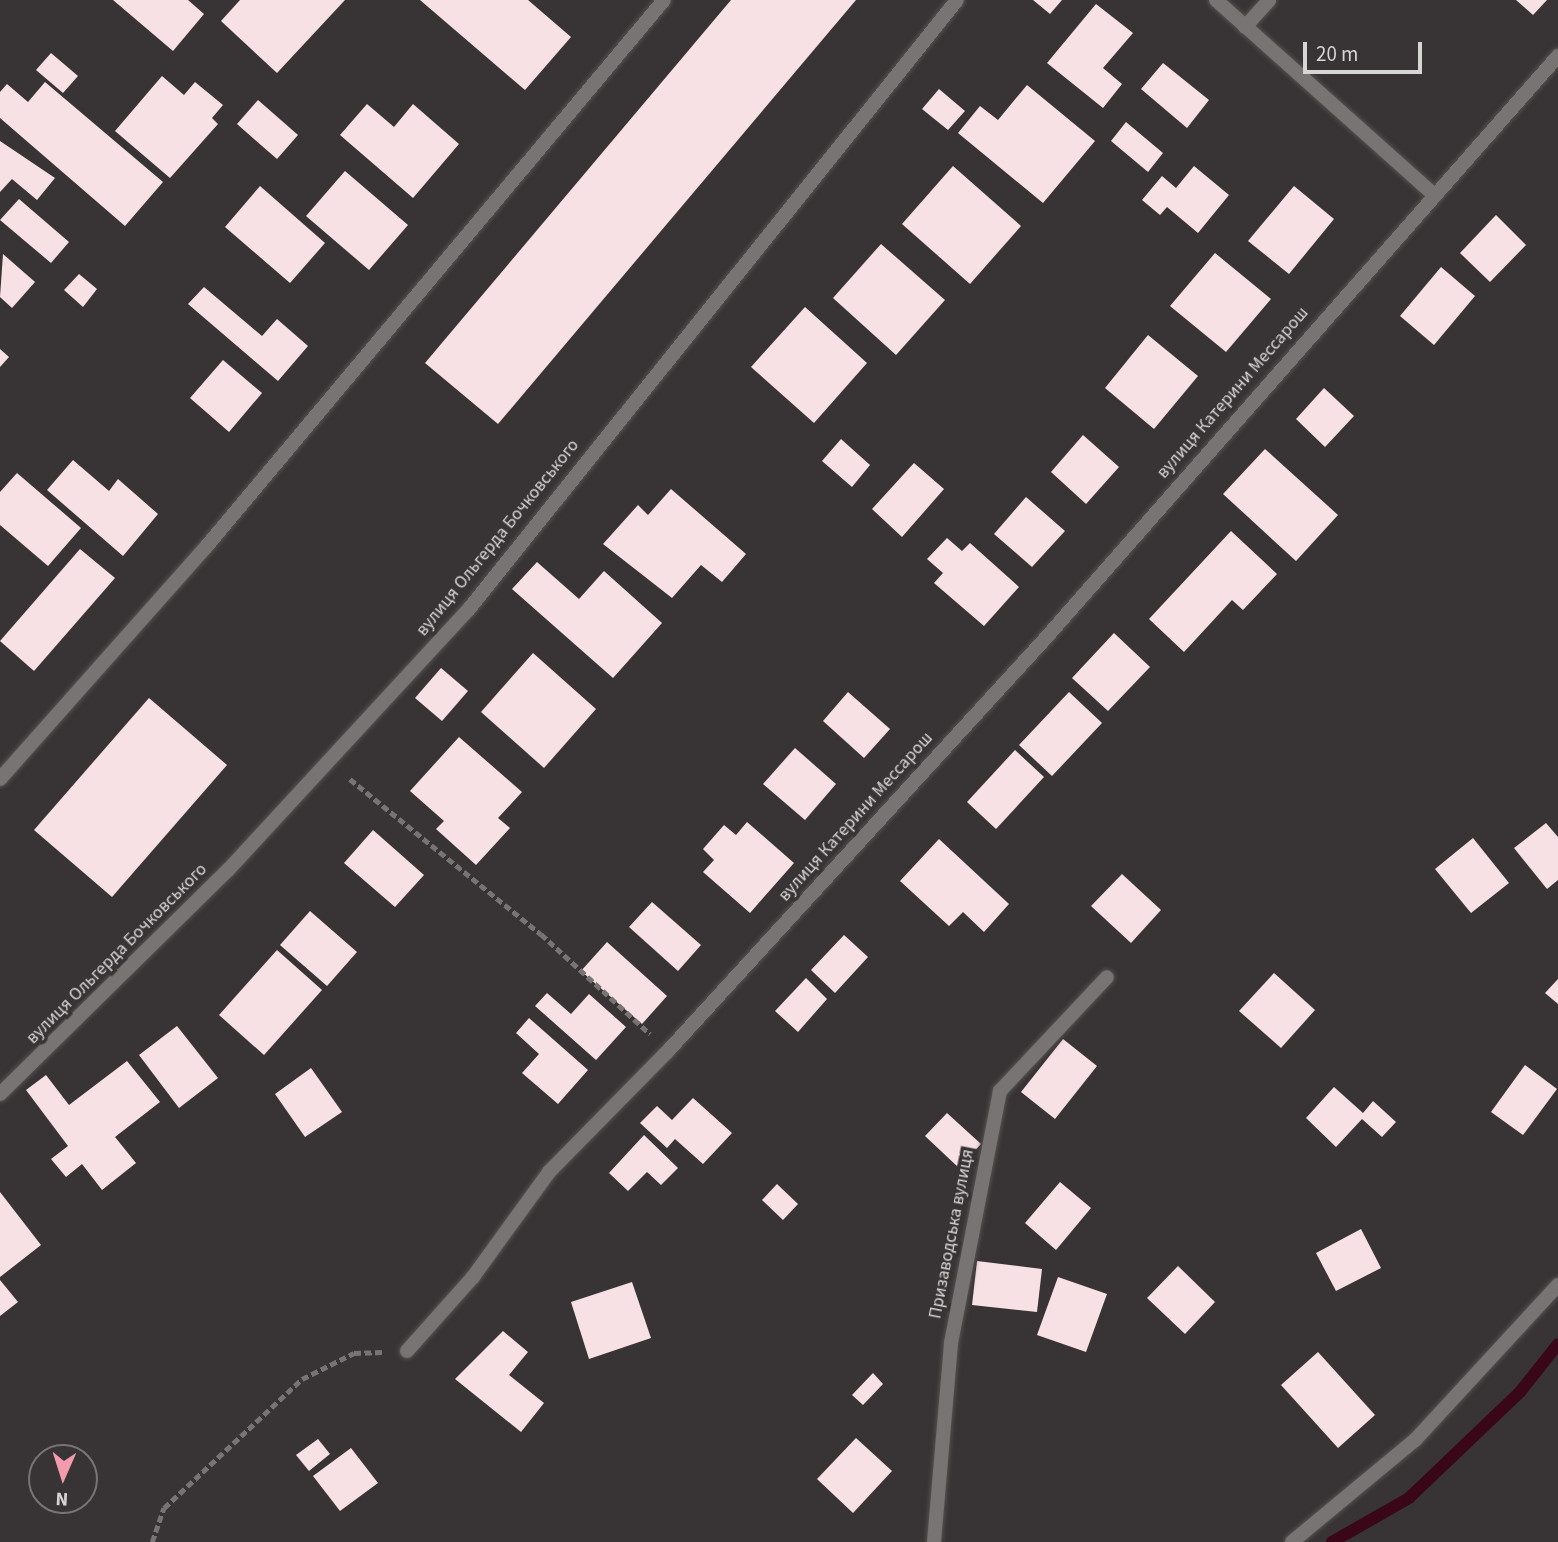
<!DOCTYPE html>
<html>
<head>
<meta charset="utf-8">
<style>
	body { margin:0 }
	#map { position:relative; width:1558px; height:1542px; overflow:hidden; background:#383435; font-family:"Source Sans 3",sans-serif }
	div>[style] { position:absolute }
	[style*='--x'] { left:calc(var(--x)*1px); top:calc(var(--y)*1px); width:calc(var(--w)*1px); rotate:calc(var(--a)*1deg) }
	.stream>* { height:12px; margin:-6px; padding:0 6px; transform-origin:6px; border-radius:6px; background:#390717 }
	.building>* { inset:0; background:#f8e1e5 }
	.path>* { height:4.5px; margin-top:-2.25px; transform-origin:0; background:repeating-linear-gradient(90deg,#777474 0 7px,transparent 0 10.5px) }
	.roads { filter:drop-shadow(0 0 2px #535050) drop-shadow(0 0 2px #535050) }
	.lane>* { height:14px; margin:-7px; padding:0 7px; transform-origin:7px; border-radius:7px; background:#787474 }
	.street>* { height:14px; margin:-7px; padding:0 7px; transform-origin:7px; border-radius:7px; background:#787474 }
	span { translate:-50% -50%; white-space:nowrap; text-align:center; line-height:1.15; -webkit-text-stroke:7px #383435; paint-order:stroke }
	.street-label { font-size:18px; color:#d7d4d4 }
	.north { position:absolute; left:28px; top:1444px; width:70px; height:70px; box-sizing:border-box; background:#383435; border:2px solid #787475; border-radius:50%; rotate:183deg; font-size:19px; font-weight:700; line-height:28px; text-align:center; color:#d7d4d4 }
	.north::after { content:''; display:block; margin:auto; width:24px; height:32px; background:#f39aac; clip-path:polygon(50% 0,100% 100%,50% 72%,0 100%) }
	.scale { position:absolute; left:1303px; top:42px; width:119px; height:32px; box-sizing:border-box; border:4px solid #d7d4d4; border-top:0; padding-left:9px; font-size:21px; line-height:24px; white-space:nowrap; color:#d7d4d4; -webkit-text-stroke:5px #383435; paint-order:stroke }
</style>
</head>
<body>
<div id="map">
	<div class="stream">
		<i style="--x:1332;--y:1542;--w:89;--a:-29.7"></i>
		<i style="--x:1409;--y:1498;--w:153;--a:-43.7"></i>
		<i style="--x:1520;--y:1392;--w:61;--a:-51.6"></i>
	</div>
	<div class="building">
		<i style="clip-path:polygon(113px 0,188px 0,204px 14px,173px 51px)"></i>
		<i style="clip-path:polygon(240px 0,345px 0,277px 73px,221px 21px)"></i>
		<i style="clip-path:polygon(420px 0,528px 0,571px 37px,525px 90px)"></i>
		<i style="clip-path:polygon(731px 0,856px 0,498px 424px,425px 363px)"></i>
		<i style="clip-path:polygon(1033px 0,1062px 0,1050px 14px)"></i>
		<i style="clip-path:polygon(1516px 0,1547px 0,1533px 15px)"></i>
		<i style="clip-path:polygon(1096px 4px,1133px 33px,1103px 68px,1122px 84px,1103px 108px,1047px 63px)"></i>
		<i style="clip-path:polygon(51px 53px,78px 76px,63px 93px,36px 70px)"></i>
		<i style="clip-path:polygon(1163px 63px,1209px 100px,1187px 128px,1141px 89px)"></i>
		<i style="clip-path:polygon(162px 76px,184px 95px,195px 82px,223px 105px,212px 118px,218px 124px,170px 178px,115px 131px)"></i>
		<i style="clip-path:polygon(45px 82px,163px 182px,125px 226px,0 118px,0 92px,7px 84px,28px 102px)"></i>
		<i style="clip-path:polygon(1027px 85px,1095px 141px,1043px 203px,958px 133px,980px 106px,998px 120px)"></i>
		<i style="clip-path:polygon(939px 89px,965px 111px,948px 130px,922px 109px)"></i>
		<i style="clip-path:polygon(258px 100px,298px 135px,277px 159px,237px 124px)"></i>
		<i style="clip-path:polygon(367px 104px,394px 127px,413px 104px,459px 144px,413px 198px,340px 135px)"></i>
		<i style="clip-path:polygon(1126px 122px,1163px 153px,1148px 172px,1111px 141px)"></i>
		<i style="clip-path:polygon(0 141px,55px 178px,37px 200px,12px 179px,0 192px)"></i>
		<i style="clip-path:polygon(953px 166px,1021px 226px,970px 284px,902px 224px)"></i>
		<i style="clip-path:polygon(1194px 166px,1229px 195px,1198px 233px,1167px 207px,1160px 215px,1142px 200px,1162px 176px,1176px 188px)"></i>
		<i style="clip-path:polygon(345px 171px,408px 225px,369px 270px,306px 216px)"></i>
		<i style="clip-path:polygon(260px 186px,325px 243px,290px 283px,225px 227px)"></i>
		<i style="clip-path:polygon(1294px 186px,1334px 219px,1289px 274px,1248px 241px)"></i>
		<i style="clip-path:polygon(19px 199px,69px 242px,51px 263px,0 220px)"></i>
		<i style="clip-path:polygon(1496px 215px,1526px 245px,1490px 282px,1460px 253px)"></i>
		<i style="clip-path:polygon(881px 244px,945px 300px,896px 355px,833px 298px)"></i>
		<i style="clip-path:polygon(1215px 253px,1271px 299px,1226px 352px,1170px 306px)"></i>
		<i style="clip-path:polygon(3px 254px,35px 282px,12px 308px,0 297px)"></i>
		<i style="clip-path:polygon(1441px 267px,1475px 296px,1434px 345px,1400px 316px)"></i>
		<i style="clip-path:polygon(79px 274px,97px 289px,83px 307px,64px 290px)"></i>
		<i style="clip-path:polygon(204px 287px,262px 336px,277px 319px,308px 346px,278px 381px,188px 304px)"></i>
		<i style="clip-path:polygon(805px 307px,867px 363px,814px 423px,751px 367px)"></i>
		<i style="clip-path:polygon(1148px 335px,1198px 376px,1154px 429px,1105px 388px)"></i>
		<i style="clip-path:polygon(0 349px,9px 357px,0 367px)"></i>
		<i style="clip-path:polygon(223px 360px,262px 393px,229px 432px,190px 398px)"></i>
		<i style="clip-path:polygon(1324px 388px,1354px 416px,1325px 447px,1296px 419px)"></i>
		<i style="clip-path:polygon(1083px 435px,1119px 467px,1086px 504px,1051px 472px)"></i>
		<i style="clip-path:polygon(841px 439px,870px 465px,852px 487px,822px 461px)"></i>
		<i style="clip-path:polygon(1265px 449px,1338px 515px,1296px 561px,1223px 494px)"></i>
		<i style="clip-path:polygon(73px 460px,109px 491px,118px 479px,158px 514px,123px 556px,47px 490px)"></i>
		<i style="clip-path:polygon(914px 463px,944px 489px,902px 537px,872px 509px)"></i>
		<i style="clip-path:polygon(17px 473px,81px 528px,48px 566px,0 525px,0 492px)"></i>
		<i style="clip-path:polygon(671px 489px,746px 554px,722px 582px,701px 565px,672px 598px,603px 544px,638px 505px,648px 515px)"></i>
		<i style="clip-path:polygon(1026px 497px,1065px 531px,1032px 567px,994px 534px)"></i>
		<i style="clip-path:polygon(1231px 531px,1277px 574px,1243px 610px,1232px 600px,1184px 652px,1149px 619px)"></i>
		<i style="clip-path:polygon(947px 538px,962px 551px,970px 543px,1019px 587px,984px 626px,934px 583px,943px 573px,927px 559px)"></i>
		<i style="clip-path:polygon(80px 549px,115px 578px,34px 671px,0 641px)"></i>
		<i style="clip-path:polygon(537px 562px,579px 599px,604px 571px,662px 623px,613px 678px,512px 589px)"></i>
		<i style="clip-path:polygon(1114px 633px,1150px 667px,1108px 711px,1072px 678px)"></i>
		<i style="clip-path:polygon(533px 653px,596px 709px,544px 768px,481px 712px)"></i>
		<i style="clip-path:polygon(441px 668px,468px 691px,442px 721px,415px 698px)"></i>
		<i style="clip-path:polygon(848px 692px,890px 729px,864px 758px,823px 721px)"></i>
		<i style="clip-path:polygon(1069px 692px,1102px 723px,1052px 776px,1019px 745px)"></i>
		<i style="clip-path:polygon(149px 698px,227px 765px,112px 897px,34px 830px)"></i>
		<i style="clip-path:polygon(459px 737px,522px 792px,498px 818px,510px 828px,476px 865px,436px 829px,444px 821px,410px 791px)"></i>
		<i style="clip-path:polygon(795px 748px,836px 784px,805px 820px,763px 784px)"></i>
		<i style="clip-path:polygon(1015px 750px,1044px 777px,996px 829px,967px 802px)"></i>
		<i style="clip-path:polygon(747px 822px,794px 863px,750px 913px,703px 872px,714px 860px,703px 849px,724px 825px,736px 835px)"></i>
		<i style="clip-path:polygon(1546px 823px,1558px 837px,1558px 880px,1547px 889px,1514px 848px)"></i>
		<i style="clip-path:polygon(373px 830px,424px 875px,395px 907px,344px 863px)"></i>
		<i style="clip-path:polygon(1473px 838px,1509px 883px,1471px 913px,1435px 869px)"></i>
		<i style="clip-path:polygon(939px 839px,1009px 904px,984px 932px,963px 912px,949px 926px,900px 881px)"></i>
		<i style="clip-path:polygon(1122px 874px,1161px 910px,1131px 943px,1091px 906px)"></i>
		<i style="clip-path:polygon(652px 902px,701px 945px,678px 971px,629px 927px)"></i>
		<i style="clip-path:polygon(310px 911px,357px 952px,327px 986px,280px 945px)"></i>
		<i style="clip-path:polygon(844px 935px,868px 957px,835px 993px,811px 970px)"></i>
		<i style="clip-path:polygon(607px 942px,667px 996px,642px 1024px,581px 971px)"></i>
		<i style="clip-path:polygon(277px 950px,322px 990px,264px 1055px,219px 1015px)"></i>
		<i style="clip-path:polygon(1274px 973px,1315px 1010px,1281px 1048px,1239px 1011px)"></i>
		<i style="clip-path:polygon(806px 978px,827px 999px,798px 1032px,775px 1011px)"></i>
		<i style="clip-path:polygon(1558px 979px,1558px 1004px,1545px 993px)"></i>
		<i style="clip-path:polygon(547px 993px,571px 1014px,589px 994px,626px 1027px,596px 1060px,535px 1006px)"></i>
		<i style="clip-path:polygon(529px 1018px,588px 1070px,558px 1104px,522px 1073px,539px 1054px,516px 1033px)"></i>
		<i style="clip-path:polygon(177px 1026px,218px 1078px,179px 1108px,139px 1055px)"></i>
		<i style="clip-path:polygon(1063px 1039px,1097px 1066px,1055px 1119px,1021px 1092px)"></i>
		<i style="clip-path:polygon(127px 1061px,160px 1102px,115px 1137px,136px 1163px,102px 1190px,82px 1164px,66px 1177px,51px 1159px,68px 1146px,26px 1090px,46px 1075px,69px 1105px)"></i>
		<i style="clip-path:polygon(1525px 1065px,1557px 1089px,1523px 1135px,1491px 1112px)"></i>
		<i style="clip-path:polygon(311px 1068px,342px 1112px,305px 1137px,275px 1094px)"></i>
		<i style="clip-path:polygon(1334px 1087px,1363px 1113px,1373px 1101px,1396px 1122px,1382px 1137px,1362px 1119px,1336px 1147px,1306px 1118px)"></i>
		<i style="clip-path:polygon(693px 1098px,732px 1133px,703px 1164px,675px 1139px,667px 1148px,640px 1123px,657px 1106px,672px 1120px)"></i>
		<i style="clip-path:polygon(947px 1113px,981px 1144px,959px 1168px,925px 1136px)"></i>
		<i style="clip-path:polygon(644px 1135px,678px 1168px,661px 1185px,647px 1172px,628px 1191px,609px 1173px)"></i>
		<i style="clip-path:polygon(1060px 1182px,1091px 1208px,1056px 1250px,1025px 1223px)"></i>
		<i style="clip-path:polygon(777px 1184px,798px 1204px,783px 1220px,762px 1200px)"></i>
		<i style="clip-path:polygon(0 1192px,41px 1245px,0 1277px)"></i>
		<i style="clip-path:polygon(1361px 1229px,1381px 1268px,1336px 1291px,1316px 1253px)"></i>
		<i style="clip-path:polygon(977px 1261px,1042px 1269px,1037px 1312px,972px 1305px)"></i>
		<i style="clip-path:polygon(1178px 1266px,1215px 1302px,1185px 1334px,1147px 1298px)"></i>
		<i style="clip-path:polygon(1058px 1277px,1107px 1294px,1086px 1352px,1037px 1335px)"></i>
		<i style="clip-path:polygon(0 1280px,18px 1302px,0 1316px)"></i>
		<i style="clip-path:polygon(632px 1282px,651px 1338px,589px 1359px,571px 1302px)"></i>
		<i style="clip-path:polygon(503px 1331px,528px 1352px,509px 1375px,544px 1403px,521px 1432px,455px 1379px)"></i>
		<i style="clip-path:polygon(1318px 1352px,1375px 1415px,1338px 1448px,1281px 1385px)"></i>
		<i style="clip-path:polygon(873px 1373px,883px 1384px,863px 1405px,852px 1395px)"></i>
		<i style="clip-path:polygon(856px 1438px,892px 1471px,853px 1513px,817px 1479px)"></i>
		<i style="clip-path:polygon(318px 1439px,330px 1454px,309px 1471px,296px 1455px)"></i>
		<i style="clip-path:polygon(351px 1448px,378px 1483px,340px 1511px,313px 1476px)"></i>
	</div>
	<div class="path">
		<i style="--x:350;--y:779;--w:246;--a:39.1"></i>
		<i style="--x:541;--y:934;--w:148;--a:42.5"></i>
		<i style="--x:152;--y:1542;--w:36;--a:-71"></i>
		<i style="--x:164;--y:1508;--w:189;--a:-43.1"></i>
		<i style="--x:302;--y:1379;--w:58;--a:-26.6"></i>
		<i style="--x:354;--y:1353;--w:28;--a:-2"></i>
	</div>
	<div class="roads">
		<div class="lane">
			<i style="--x:1245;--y:27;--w:36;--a:-48"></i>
		</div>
		<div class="street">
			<i style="--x:1216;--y:0;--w:290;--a:41.8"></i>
			<i style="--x:0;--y:779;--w:310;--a:-48.4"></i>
			<i style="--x:206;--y:547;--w:713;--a:-50.06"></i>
			<i style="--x:0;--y:1094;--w:320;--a:-44.5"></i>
			<i style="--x:228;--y:870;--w:355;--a:-47.3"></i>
			<i style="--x:469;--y:609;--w:780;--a:-51.29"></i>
			<i style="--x:407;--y:1351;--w:99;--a:-48.3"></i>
			<i style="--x:473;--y:1277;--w:130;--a:-54.1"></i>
			<i style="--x:549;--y:1172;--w:170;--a:-45.5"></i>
			<i style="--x:668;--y:1051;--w:557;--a:-47.55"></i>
			<i style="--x:1044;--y:640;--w:778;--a:-48.65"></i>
			<i style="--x:934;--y:1542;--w:200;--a:-85.1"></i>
			<i style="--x:951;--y:1343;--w:257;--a:-79"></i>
			<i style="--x:1000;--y:1091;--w:156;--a:-46.8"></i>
			<i style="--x:1292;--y:1542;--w:160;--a:-39.7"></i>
			<i style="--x:1415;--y:1440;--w:211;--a:-47.3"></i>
		</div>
	</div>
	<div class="street-label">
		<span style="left:1233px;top:393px;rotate:-49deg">вулиця Катерини Мессарош</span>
		<span style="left:498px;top:538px;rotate:-51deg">вулиця Ольгерда Бочковського</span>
		<span style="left:856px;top:817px;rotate:-48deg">вулиця Катерини Мессарош</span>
		<span style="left:117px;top:954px;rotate:-45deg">вулиця Ольгерда Бочковського</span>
		<span style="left:952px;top:1234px;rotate:-79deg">Призаводська вулиця</span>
	</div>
	<div class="north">N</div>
	<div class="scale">20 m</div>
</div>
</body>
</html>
